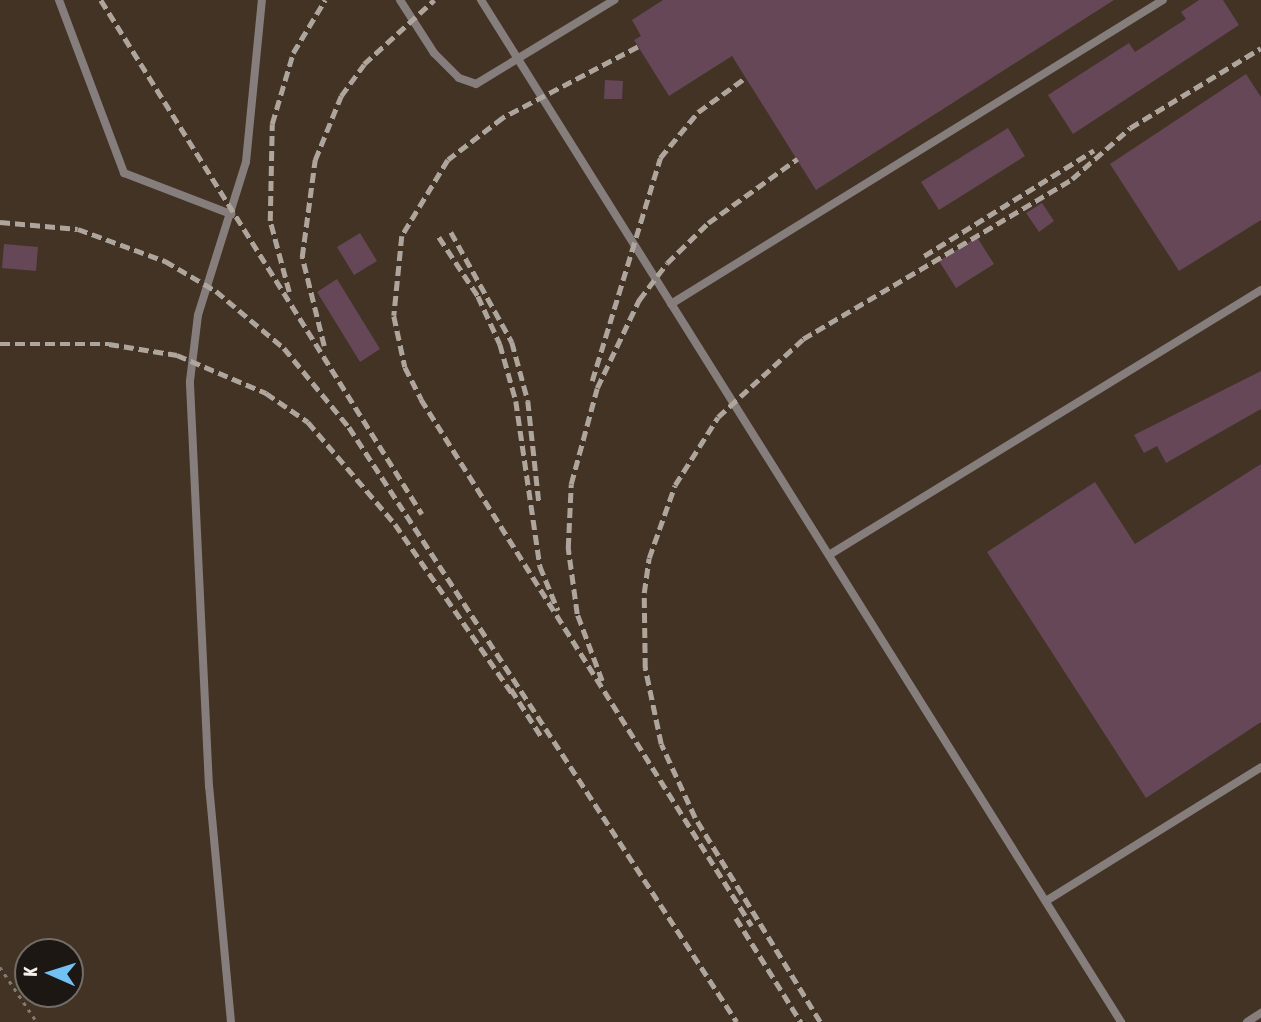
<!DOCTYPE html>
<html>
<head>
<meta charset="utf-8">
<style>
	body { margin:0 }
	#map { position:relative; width:1261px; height:1022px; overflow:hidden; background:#382e24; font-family:"Asap Condensed",sans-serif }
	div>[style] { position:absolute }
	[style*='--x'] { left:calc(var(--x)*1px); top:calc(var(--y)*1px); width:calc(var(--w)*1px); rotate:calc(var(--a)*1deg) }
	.built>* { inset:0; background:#433325 }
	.building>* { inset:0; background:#654757 }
	.path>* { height:2.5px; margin-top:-1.25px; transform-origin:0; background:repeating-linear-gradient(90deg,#837a71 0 3.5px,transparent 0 8.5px) }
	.lane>* { height:8px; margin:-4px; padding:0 4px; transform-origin:4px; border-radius:4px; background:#867e7d }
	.rail>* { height:4.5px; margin-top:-2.25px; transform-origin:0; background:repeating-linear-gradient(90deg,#aea59d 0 10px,transparent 0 15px) }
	span { translate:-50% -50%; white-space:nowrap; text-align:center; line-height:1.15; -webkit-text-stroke:5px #1c1713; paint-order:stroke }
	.north { position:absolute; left:14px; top:938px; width:70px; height:70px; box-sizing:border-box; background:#1c1713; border:2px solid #736d68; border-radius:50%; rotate:273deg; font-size:19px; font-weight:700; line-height:28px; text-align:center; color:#f6efe8 }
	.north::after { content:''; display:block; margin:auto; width:24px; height:32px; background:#72c1f5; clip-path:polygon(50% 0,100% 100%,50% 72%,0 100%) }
</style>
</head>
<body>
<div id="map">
	<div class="built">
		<i style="clip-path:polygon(evenodd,0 0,1261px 0,1261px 1022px,0 1022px,0 0,28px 952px,70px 952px,70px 994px,28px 994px,28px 952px)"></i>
	</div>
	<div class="building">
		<i style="clip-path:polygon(663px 0,1114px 0,816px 190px,732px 56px,669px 96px,634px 40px,641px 36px,632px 20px)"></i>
		<i style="clip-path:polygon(1199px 0,1223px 0,1239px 25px,1073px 134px,1048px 95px,1129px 43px,1135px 52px,1186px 19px,1181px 12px)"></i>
		<i style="clip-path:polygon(1246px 74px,1261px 97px,1261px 220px,1179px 271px,1110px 164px)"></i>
		<i style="clip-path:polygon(605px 80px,623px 81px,622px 99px,604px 99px)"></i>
		<i style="clip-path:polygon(1008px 128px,1025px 156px,939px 210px,921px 182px)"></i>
		<i style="clip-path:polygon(1042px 203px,1054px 221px,1039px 232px,1026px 213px)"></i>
		<i style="clip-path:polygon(360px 233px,377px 261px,354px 275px,337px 247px)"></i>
		<i style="clip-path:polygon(977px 237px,994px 264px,956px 288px,939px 261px)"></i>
		<i style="clip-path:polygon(4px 244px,38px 247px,36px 271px,2px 268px)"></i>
		<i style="clip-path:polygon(337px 279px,380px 349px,360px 362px,317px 292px)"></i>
		<i style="clip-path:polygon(1261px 371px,1261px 409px,1166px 463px,1157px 446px,1144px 453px,1134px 435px)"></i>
		<i style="clip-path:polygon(1261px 464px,1261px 722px,1146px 798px,987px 552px,1095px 482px,1135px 544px)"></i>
	</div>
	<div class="path">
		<i style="--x:0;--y:967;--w:66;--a:56.1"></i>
	</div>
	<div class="lane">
		<i style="--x:59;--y:0;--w:185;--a:69.4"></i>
		<i style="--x:124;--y:173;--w:115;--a:21"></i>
		<i style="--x:400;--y:0;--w:63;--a:57.3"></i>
		<i style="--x:434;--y:53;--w:35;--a:45"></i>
		<i style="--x:459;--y:78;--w:18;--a:19"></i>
		<i style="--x:476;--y:84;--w:162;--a:-31.3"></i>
		<i style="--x:481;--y:0;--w:1206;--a:57.94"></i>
		<i style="--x:671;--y:304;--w:578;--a:-31.71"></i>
		<i style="--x:829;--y:555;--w:507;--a:-31.53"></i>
		<i style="--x:1046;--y:901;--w:253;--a:-31.9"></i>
		<i style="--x:231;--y:1022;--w:236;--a:-95.3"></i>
		<i style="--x:209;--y:787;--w:406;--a:-92.7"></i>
		<i style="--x:190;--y:381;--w:66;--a:-83.1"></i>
		<i style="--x:198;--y:315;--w:160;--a:-72.6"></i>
		<i style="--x:246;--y:162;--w:163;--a:-84.4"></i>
		<i style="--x:1247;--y:1022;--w:17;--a:-33"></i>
	</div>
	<div class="rail">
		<i style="--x:101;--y:0;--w:606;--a:58.01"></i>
		<i style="--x:638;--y:47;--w:153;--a:152.3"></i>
		<i style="--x:503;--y:118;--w:69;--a:142.6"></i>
		<i style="--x:448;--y:160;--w:89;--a:121.2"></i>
		<i style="--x:402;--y:236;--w:80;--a:95.7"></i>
		<i style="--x:394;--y:316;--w:52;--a:77.8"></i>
		<i style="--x:405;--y:367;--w:36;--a:63"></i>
		<i style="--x:421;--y:399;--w:622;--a:57.87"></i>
		<i style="--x:0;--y:222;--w:78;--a:5.1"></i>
		<i style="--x:78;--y:229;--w:93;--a:20.2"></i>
		<i style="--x:165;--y:261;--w:59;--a:30.5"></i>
		<i style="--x:216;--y:291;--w:89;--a:40"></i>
		<i style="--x:284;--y:348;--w:102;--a:50.6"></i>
		<i style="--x:349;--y:427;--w:710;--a:56.89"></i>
		<i style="--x:451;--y:232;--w:126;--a:61"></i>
		<i style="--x:512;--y:342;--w:61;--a:74.8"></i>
		<i style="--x:528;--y:401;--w:103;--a:83.8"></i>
		<i style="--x:439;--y:237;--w:71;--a:56.5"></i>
		<i style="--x:478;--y:296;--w:53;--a:65.4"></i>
		<i style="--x:500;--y:344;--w:59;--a:74.3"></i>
		<i style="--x:516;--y:401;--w:167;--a:81.7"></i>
		<i style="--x:540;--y:566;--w:48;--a:67.8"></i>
		<i style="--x:924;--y:256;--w:200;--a:-31.9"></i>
		<i style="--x:289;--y:292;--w:73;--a:-105"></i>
		<i style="--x:270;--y:221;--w:97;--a:-88.8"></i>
		<i style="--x:272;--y:124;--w:74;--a:-73.5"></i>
		<i style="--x:293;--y:53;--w:62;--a:-58.9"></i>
		<i style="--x:0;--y:344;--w:109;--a:0"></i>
		<i style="--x:109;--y:344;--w:69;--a:9.2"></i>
		<i style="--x:177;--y:355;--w:97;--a:23.1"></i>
		<i style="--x:266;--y:393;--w:51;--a:34.6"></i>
		<i style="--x:308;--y:422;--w:134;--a:49.5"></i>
		<i style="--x:395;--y:524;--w:209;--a:55.3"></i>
		<i style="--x:324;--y:346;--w:92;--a:-103.9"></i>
		<i style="--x:302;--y:257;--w:98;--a:-82.4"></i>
		<i style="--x:315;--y:160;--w:69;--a:-67.9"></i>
		<i style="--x:341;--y:96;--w:39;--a:-54"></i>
		<i style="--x:364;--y:64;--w:95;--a:-42.4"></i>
		<i style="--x:592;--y:381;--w:233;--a:-73"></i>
		<i style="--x:660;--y:158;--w:60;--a:-50.4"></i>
		<i style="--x:698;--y:112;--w:58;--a:-35.9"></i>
		<i style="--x:602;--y:681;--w:72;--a:-110.5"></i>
		<i style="--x:577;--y:614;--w:67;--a:-97.8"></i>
		<i style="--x:568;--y:548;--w:64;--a:-87.3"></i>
		<i style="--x:571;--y:484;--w:99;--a:-74.8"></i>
		<i style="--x:597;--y:388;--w:98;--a:-64.5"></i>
		<i style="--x:639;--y:300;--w:46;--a:-52.9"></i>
		<i style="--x:667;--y:263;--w:57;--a:-44.3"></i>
		<i style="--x:708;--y:223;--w:110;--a:-35.7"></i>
		<i style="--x:511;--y:689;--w:59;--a:57.4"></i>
		<i style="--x:736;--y:918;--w:123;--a:58"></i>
		<i style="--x:820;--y:1022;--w:239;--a:-121.5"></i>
		<i style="--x:695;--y:818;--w:81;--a:-114.7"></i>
		<i style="--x:661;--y:744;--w:78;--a:-101.9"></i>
		<i style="--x:645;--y:668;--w:75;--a:-90.8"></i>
		<i style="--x:644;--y:593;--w:35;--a:-82"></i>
		<i style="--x:649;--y:558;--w:77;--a:-70.4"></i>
		<i style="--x:675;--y:485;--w:80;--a:-57.7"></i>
		<i style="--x:718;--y:417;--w:115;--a:-42.5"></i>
		<i style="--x:803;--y:339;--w:313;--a:-30.7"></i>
		<i style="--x:1072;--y:179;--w:77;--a:-41.3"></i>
		<i style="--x:1130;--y:128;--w:153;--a:-31.4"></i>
	</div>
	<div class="north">K</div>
</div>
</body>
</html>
